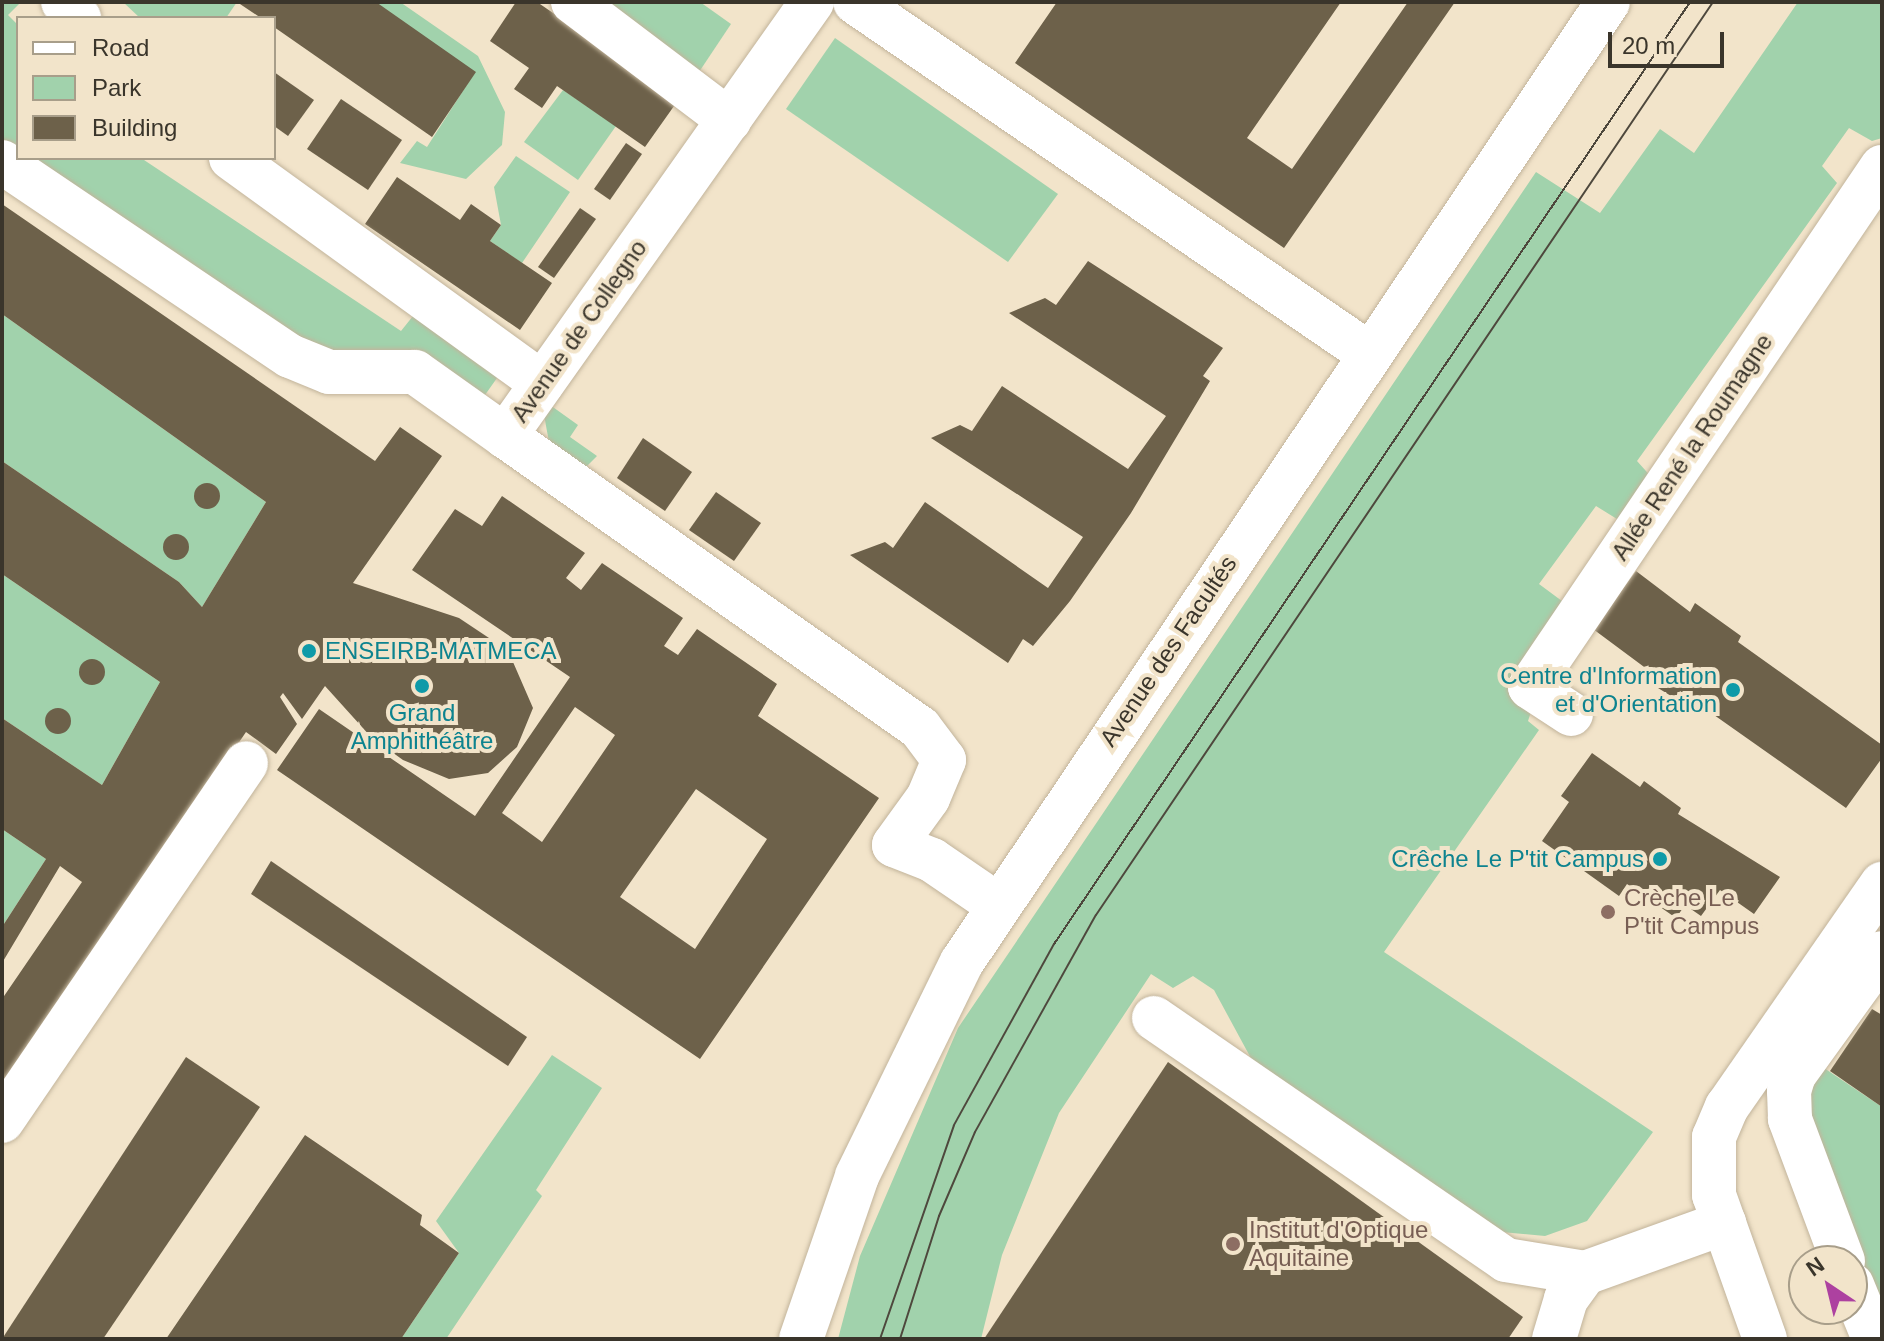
<!DOCTYPE html>
<html>
<head>
<meta charset="utf-8">
<style>
	body { margin:0 }
	#map { position:relative; width:1884px; height:1341px; overflow:hidden; background:#f2e4ca; font-family:Helvetica,sans-serif }
	div>[style] { position:absolute }
	[style*='--x'] { left:calc(var(--x)*1px); top:calc(var(--y)*1px); width:calc(var(--w)*1px); rotate:calc(var(--a)*1deg) }
	.green>* { inset:0; background:#a1d2ac }
	.building>* { inset:0; background:#6d614a }
	.round { border-radius:50% }
	.roads { filter:drop-shadow(0 0 2px #c2b49b) drop-shadow(0 0 2px #c2b49b) }
	.minor>* { height:44px; margin:-22px; padding:0 22px; transform-origin:22px; border-radius:22px; background:#fff }
	.tram>* { height:2px; margin:-1px; padding:0 1px; transform-origin:1px; border-radius:1px; background:#4e483d }
	.dots>* { width:22px; height:22px; translate:-50% -50%; box-sizing:border-box; border:4px solid #f2e4ca; border-radius:50% }
	span { translate:-50% -50%; white-space:nowrap; text-align:center; line-height:1.15; -webkit-text-stroke:8px #f2e4ca; paint-order:stroke }
	.street-label { font-size:24px; color:#3a352b }
	.culture-label { font-size:24px; color:#0d838f }
	.left { translate:0 -50%; text-align:left }
	.right { translate:-100% -50%; text-align:right }
	.education-label { font-size:24px; color:#785e54 }
	.frame { position:absolute; inset:0; border:4px solid #3a352b; pointer-events:none }
	.legend { position:absolute; left:16px; top:16px; width:260px; height:144px; box-sizing:border-box; background:#f2e4ca; border:2px solid #a89e8a; margin:0; padding:10px 14px; list-style:none; font-size:24px; color:#3a352b }
	.legend li { display:flex; align-items:center; gap:16px; height:40px }
	.legend b { width:40px; border:2px solid #a89e8a }
	.north { position:absolute; left:1788px; top:1245px; width:80px; height:80px; box-sizing:border-box; background:#f2e4ca; border:2px solid #a89e8a; border-radius:50%; rotate:325deg; font-size:22px; font-weight:700; line-height:32px; text-align:center; color:#3a352b }
	.north::after { content:''; display:block; margin:auto; width:28px; height:36px; background:#ad41a0; clip-path:polygon(50% 0,100% 100%,50% 72%,0 100%) }
	.scale { position:absolute; left:1608px; top:32px; width:116px; height:36px; box-sizing:border-box; border:4px solid #3a352b; border-top:0; padding-left:10px; font-size:24px; line-height:28px; white-space:nowrap; color:#3a352b; -webkit-text-stroke:6px #f2e4ca; paint-order:stroke }
</style>
</head>
<body>
<div id="map">
	<div class="green">
		<i style="clip-path:polygon(2px 2px,21px 2px,8px 15px,18px 25px,18px 152px,2px 141px)"></i>
		<i style="clip-path:polygon(123px 2px,237px 2px,226px 18px,140px 18px)"></i>
		<i style="clip-path:polygon(360px 2px,400px 2px,478px 56px,505px 112px,502px 145px,466px 179px,400px 163px,417px 141px,427px 147px,475px 72px)"></i>
		<i style="clip-path:polygon(583px 2px,700px 2px,731px 24px,693px 81px)"></i>
		<i style="clip-path:polygon(1798px 2px,1882px 2px,1882px 138px,1872px 141px,1849px 128px,1822px 166px,1837px 183px,1637px 461px,1654px 480px,1625px 524px,1596px 506px,1539px 584px,1566px 604px,1528px 721px,1539px 730px,1384px 952px,1653px 1132px,1587px 1221px,1545px 1236px,1501px 1232px,1253px 1062px,1214px 990px,1193px 976px,1173px 988px,1151px 974px,1059px 1113px,1002px 1255px,981px 1339px,838px 1339px,860px 1256px,958px 1028px,1536px 172px,1600px 213px,1660px 129px,1694px 153px)"></i>
		<i style="clip-path:polygon(835px 38px,1058px 194px,1008px 262px,786px 109px)"></i>
		<i style="clip-path:polygon(563px 90px,616px 126px,578px 180px,524px 142px)"></i>
		<i style="clip-path:polygon(516px 156px,570px 192px,522px 263px,490px 241px,501px 225px,494px 187px)"></i>
		<i style="clip-path:polygon(27px 158px,141px 158px,401px 331px,417px 311px,502px 371px,475px 409px,326px 359px)"></i>
		<i style="clip-path:polygon(2px 314px,266px 502px,202px 607px,179px 582px,2px 461px)"></i>
		<i style="clip-path:polygon(550px 405px,578px 425px,570px 437px,597px 456px,587px 466px,578px 468px,549px 442px,544px 415px)"></i>
		<i style="clip-path:polygon(2px 574px,160px 682px,102px 785px,2px 718px)"></i>
		<i style="clip-path:polygon(2px 829px,46px 859px,2px 927px)"></i>
		<i style="clip-path:polygon(552px 1055px,602px 1088px,536px 1190px,542px 1196px,446px 1339px,401px 1339px,459px 1253px,436px 1221px)"></i>
		<i style="clip-path:polygon(1821px 1066px,1882px 1107px,1882px 1328px,1808px 1115px,1808px 1098px)"></i>
	</div>
	<div class="building">
		<i style="clip-path:polygon(237px 2px,376px 2px,476px 72px,432px 137px,274px 27px,274px 18px,261px 18px)"></i>
		<i style="clip-path:polygon(516px 2px,537px 2px,679px 99px,645px 147px,557px 86px,542px 108px,514px 89px,529px 68px,490px 41px)"></i>
		<i style="clip-path:polygon(1057px 2px,1341px 2px,1247px 138px,1292px 169px,1408px 2px,1455px 2px,1284px 248px,1015px 63px)"></i>
		<i style="clip-path:polygon(274px 72px,314px 100px,288px 136px,274px 126px)"></i>
		<i style="clip-path:polygon(341px 99px,402px 140px,368px 190px,307px 149px)"></i>
		<i style="clip-path:polygon(626px 143px,642px 154px,610px 200px,594px 189px)"></i>
		<i style="clip-path:polygon(397px 177px,460px 220px,471px 204px,501px 225px,490px 241px,552px 283px,520px 330px,365px 224px)"></i>
		<i style="clip-path:polygon(2px 204px,375px 461px,400px 427px,442px 456px,353px 583px,459px 618px,492px 640px,513px 662px,533px 708px,517px 747px,488px 773px,449px 779px,403px 760px,371px 737px,325px 686px,302px 719px,283px 693px,280px 697px,297px 724px,276px 754px,246px 732px,2px 1094px,2px 999px,82px 882px,60px 866px,2px 963px,2px 927px,46px 859px,2px 829px,2px 718px,102px 785px,160px 682px,2px 574px,2px 461px,179px 582px,202px 607px,266px 502px,2px 314px)"></i>
		<i style="clip-path:polygon(580px 208px,596px 219px,554px 278px,538px 267px)"></i>
		<i style="clip-path:polygon(1088px 261px,1223px 348px,1203px 376px,1210px 381px,1131px 513px,1070px 601px,1033px 646px,1023px 639px,1008px 663px,850px 555px,885px 542px,893px 548px,925px 502px,1048px 588px,1083px 537px,931px 438px,960px 425px,972px 431px,1002px 386px,1128px 469px,1166px 416px,1009px 313px,1045px 298px,1056px 305px)"></i>
		<i style="clip-path:polygon(643px 438px,692px 472px,665px 511px,617px 478px)"></i>
		<i class="round" style="left:194px;top:483px;width:26px;height:26px"></i>
		<i style="clip-path:polygon(716px 492px,761px 523px,734px 561px,689px 530px)"></i>
		<i style="clip-path:polygon(evenodd,502px 496px,585px 553px,566px 578px,581px 590px,602px 563px,683px 618px,664px 646px,678px 655px,697px 629px,777px 684px,758px 716px,879px 798px,700px 1059px,277px 770px,319px 709px,475px 816px,570px 677px,412px 570px,455px 509px,482px 526px,502px 496px,575px 707px,615px 735px,542px 842px,502px 813px,575px 707px,502px 496px,696px 789px,767px 839px,695px 949px,620px 897px,696px 789px)"></i>
		<i class="round" style="left:163px;top:534px;width:26px;height:26px"></i>
		<i style="clip-path:polygon(1636px 571px,1690px 612px,1695px 603px,1741px 636px,1738px 642px,1882px 745px,1882px 758px,1846px 808px,1680px 691px,1676px 699px,1658px 688px,1663px 681px,1593px 629px)"></i>
		<i class="round" style="left:79px;top:659px;width:26px;height:26px"></i>
		<i class="round" style="left:45px;top:708px;width:26px;height:26px"></i>
		<i style="clip-path:polygon(1592px 753px,1640px 787px,1644px 781px,1681px 808px,1678px 814px,1780px 877px,1754px 914px,1720px 890px,1701px 916px,1685px 905px,1676px 918px,1627px 884px,1619px 896px,1542px 841px,1569px 802px,1561px 796px)"></i>
		<i style="clip-path:polygon(271px 861px,527px 1037px,508px 1066px,251px 894px)"></i>
		<i style="clip-path:polygon(1872px 1009px,1882px 1015px,1882px 1107px,1830px 1071px)"></i>
		<i style="clip-path:polygon(186px 1057px,260px 1107px,103px 1339px,2px 1339px)"></i>
		<i style="clip-path:polygon(1168px 1062px,1523px 1317px,1508px 1339px,984px 1339px)"></i>
		<i style="clip-path:polygon(305px 1135px,422px 1215px,420px 1225px,459px 1253px,401px 1339px,166px 1339px)"></i>
	</div>
	<div class="roads">
		<div class="minor">
			<i style="--x:63;--y:2;--w:23;--a:45"></i>
			<i style="--x:573;--y:2;--w:196;--a:37.1"></i>
			<i style="--x:812;--y:2;--w:532;--a:125.27"></i>
			<i style="--x:505;--y:436;--w:507;--a:35.13"></i>
			<i style="--x:920;--y:728;--w:40;--a:53"></i>
			<i style="--x:944;--y:760;--w:41;--a:112.8"></i>
			<i style="--x:928;--y:798;--w:58;--a:125.9"></i>
			<i style="--x:894;--y:845;--w:41;--a:21.5"></i>
			<i style="--x:932;--y:860;--w:80;--a:34.3"></i>
			<i style="--x:855;--y:2;--w:622;--a:34.38"></i>
			<i style="--x:231;--y:158;--w:384;--a:35.9"></i>
			<i style="--x:2;--y:162;--w:347;--a:34"></i>
			<i style="--x:290;--y:356;--w:42;--a:22.3"></i>
			<i style="--x:329;--y:372;--w:86;--a:0"></i>
			<i style="--x:415;--y:372;--w:110;--a:35.4"></i>
			<i style="--x:1571;--y:714;--w:49;--a:-146.6"></i>
			<i style="--x:1530;--y:687;--w:628;--a:-55.91"></i>
			<i style="--x:1154;--y:1018;--w:427;--a:34.5"></i>
			<i style="--x:1506;--y:1260;--w:80;--a:9.3"></i>
			<i style="--x:1585;--y:1273;--w:148;--a:-19.8"></i>
			<i style="--x:2;--y:1121;--w:433;--a:-55.7"></i>
			<i style="--x:1843;--y:1261;--w:152;--a:-110.5"></i>
			<i style="--x:1790;--y:1119;--w:28;--a:-92"></i>
			<i style="--x:1789;--y:1091;--w:17;--a:-73"></i>
			<i style="--x:1794;--y:1075;--w:150;--a:-54.2"></i>
			<i style="--x:1852;--y:1285;--w:58;--a:67.8"></i>
			<i style="--x:801;--y:1339;--w:172;--a:-71"></i>
			<i style="--x:857;--y:1176;--w:238;--a:-63.9"></i>
			<i style="--x:962;--y:962;--w:1157;--a:-56.06"></i>
			<i style="--x:1554;--y:1339;--w:42;--a:-73.3"></i>
			<i style="--x:1566;--y:1299;--w:32;--a:-54"></i>
			<i style="--x:1765;--y:1339;--w:153;--a:-109.5"></i>
			<i style="--x:1714;--y:1195;--w:58;--a:-90"></i>
			<i style="--x:1714;--y:1137;--w:33;--a:-67"></i>
			<i style="--x:1727;--y:1107;--w:272;--a:-55.2"></i>
		</div>
	</div>
	<div class="tram">
		<i style="--x:880;--y:1339;--w:226;--a:-70.9"></i>
		<i style="--x:954;--y:1125;--w:207;--a:-61.1"></i>
		<i style="--x:1054;--y:944;--w:1137;--a:-55.97"></i>
		<i style="--x:900;--y:1339;--w:129;--a:-72.4"></i>
		<i style="--x:939;--y:1216;--w:91;--a:-66.8"></i>
		<i style="--x:975;--y:1132;--w:248;--a:-60.9"></i>
		<i style="--x:1096;--y:915;--w:1102;--a:-55.95"></i>
	</div>
	<div class="dots">
		<i style="left:309px;top:651px;background:#0f9aa8"></i>
		<i style="left:422px;top:686px;background:#0f9aa8"></i>
		<i style="left:1733px;top:690px;background:#0f9aa8"></i>
		<i style="left:1660px;top:859px;background:#0f9aa8"></i>
		<i style="left:1608px;top:912px;background:#8d6e63"></i>
		<i style="left:1233px;top:1244px;background:#8d6e63"></i>
	</div>
	<div class="street-label">
		<span style="left:579px;top:331px;rotate:-55deg">Avenue de Collegno</span>
		<span style="left:1692px;top:447px;rotate:-56deg">Allée René la Roumagne</span>
		<span style="left:1168px;top:651px;rotate:-56deg">Avenue des Facultés</span>
	</div>
	<div class="culture-label">
		<span class="left" style="left:325px;top:651px">ENSEIRB-MATMECA</span>
		<span class="right" style="left:1717px;top:690px">Centre d'Information<br>et d'Orientation</span>
		<span style="left:422px;top:727px">Grand<br>Amphithéâtre</span>
		<span class="right" style="left:1644px;top:859px">Crêche Le P'tit Campus</span>
	</div>
	<div class="education-label">
		<span class="left" style="left:1624px;top:912px">Crèche Le<br>P'tit Campus</span>
		<span class="left" style="left:1249px;top:1244px">Institut d'Optique<br>Aquitaine</span>
	</div>
	<div class="frame"></div>
	<ul class="legend">
	<li><b style="height:10px;background:#fff"></b>Road</li>
	<li><b style="height:22px;background:#a1d2ac"></b>Park</li>
	<li><b style="height:22px;background:#6d614a"></b>Building</li>
	</ul>
	<div class="north">N</div>
	<div class="scale">20 m</div>
</div>
</body>
</html>
